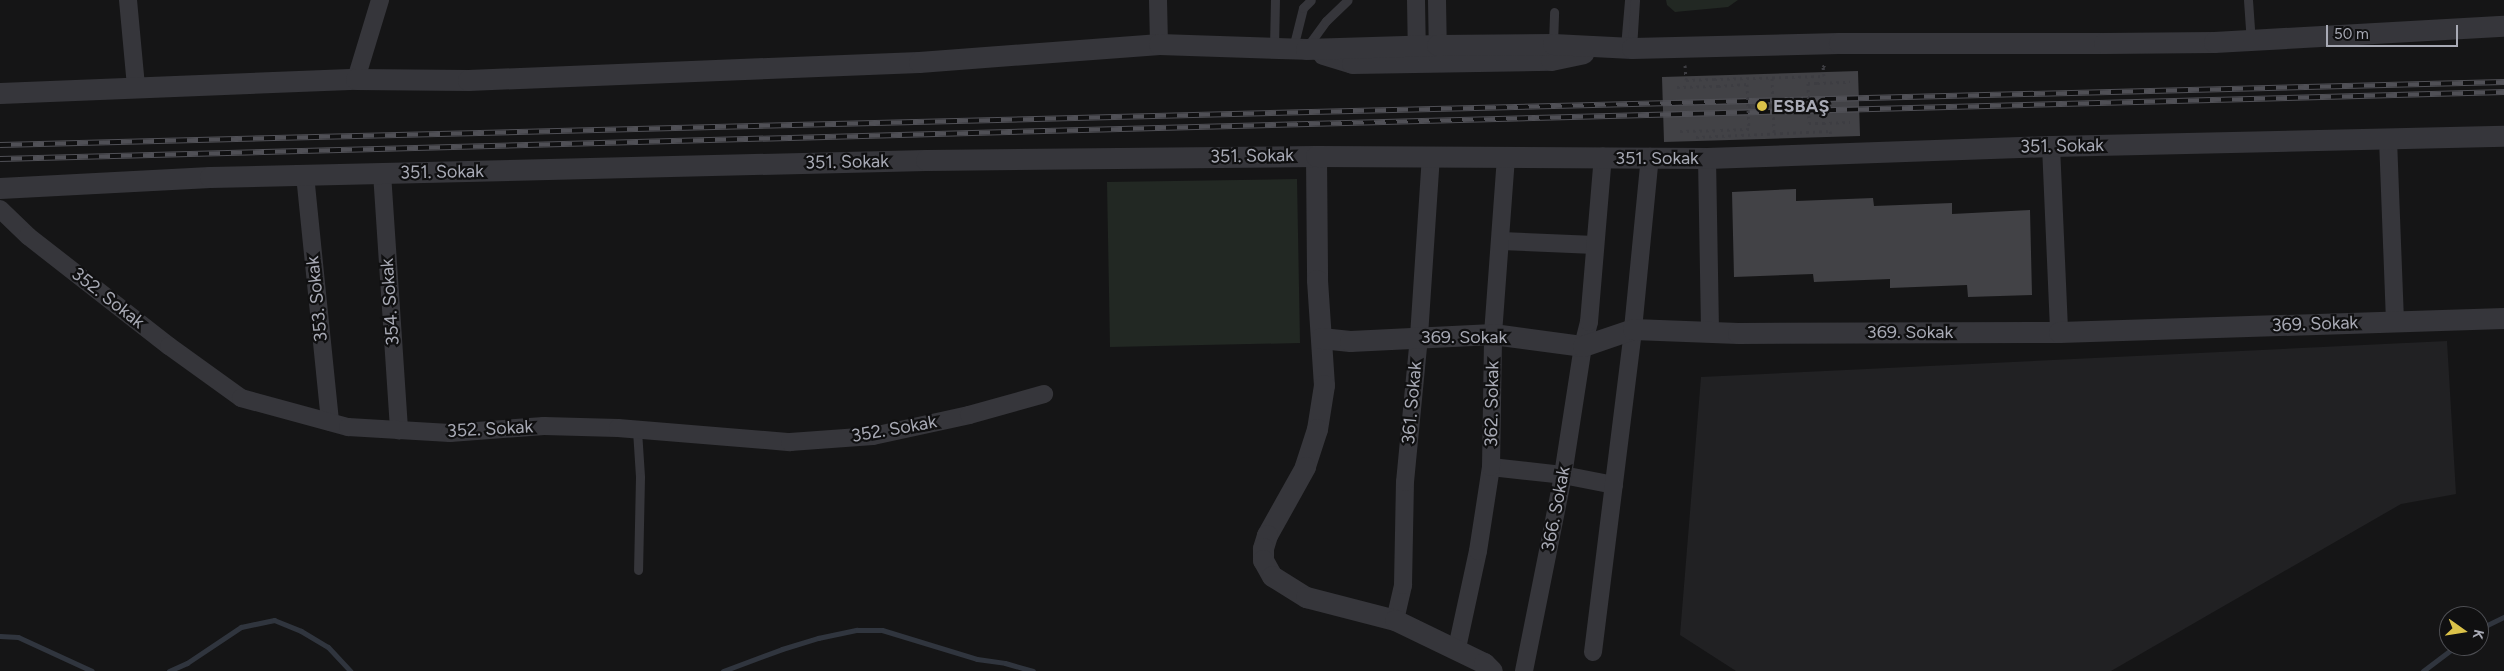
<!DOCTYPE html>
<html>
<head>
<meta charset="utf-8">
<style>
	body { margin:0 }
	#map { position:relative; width:2504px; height:671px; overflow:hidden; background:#151516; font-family:Figtree,sans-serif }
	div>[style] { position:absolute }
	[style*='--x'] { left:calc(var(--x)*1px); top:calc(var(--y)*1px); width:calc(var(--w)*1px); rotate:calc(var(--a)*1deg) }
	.built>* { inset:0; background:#212123 }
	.green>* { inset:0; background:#222823 }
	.stream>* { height:5px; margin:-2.5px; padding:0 2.5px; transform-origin:2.5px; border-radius:2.5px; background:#30353e }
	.building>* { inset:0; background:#424246 }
	.path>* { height:3px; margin-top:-1.5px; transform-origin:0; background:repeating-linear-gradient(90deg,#3d3d42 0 2.5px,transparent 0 6.5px) }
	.service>* { height:9px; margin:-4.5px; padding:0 4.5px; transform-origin:4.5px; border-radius:4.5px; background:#36363b }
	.minor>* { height:18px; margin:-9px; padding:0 9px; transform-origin:9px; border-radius:9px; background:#36363b }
	.tertiary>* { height:21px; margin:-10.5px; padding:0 10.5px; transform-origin:10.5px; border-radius:10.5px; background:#36363b }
	.rail>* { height:5.5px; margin-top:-2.75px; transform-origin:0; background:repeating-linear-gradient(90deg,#101011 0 11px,#505056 0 22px); box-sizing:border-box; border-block:1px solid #505056 }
	.path-bridge>* { height:3px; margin-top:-1.5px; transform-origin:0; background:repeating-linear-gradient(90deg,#3d3d42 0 2.5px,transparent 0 6.5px) }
	.dots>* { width:14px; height:14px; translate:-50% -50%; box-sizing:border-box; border:2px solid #101011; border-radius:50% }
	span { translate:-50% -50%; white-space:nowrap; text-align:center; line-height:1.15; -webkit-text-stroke:4.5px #101011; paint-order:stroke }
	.poi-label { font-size:18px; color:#a8aab5; font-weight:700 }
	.left { translate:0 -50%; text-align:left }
	.street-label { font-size:18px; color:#a8aab5 }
	.north { position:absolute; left:2439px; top:606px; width:50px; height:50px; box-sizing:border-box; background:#101011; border:1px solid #4d4e53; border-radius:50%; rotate:103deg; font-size:14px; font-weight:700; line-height:20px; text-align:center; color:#a8aab5 }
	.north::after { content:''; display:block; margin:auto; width:18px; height:22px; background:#dbc249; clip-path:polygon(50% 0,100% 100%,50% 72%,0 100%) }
	.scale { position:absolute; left:2326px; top:25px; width:132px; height:22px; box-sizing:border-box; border:2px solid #a8aab5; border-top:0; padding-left:6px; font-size:15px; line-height:18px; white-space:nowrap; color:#a8aab5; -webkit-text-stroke:4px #101011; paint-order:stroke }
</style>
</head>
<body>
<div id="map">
	<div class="built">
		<i style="clip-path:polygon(2447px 341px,2456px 494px,2401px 504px,2111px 671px,1736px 671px,1680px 635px,1701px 377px)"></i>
	</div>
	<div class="green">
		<i style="clip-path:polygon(1666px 0,1738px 0,1728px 7px,1675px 12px,1667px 5px)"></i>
		<i style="clip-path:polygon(1297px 179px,1300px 343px,1110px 347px,1107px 182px)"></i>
	</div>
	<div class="stream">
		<i style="--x:2479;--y:629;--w:28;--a:-26"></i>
		<i style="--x:0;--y:636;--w:18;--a:3"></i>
		<i style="--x:18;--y:637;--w:81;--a:24.7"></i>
		<i style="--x:169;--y:671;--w:20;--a:-24"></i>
		<i style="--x:187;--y:663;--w:65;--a:-33.7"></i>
		<i style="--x:241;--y:627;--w:34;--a:-12"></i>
		<i style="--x:274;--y:620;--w:29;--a:22"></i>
		<i style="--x:301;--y:631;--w:31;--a:31"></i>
		<i style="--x:328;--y:647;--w:33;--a:47"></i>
		<i style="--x:723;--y:671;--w:63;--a:-20.4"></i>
		<i style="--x:782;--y:649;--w:38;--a:-17"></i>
		<i style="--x:818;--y:638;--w:40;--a:-12"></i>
		<i style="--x:857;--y:630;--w:25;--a:0"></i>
		<i style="--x:882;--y:630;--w:99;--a:17"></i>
		<i style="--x:977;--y:659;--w:28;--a:8"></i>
		<i style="--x:1005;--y:663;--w:29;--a:16"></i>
		<i style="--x:2423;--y:671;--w:41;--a:-37.1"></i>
	</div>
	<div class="building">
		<i style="clip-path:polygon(1858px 71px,1860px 136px,1664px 142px,1662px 77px)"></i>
		<i style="clip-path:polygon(1796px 189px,1796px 201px,1873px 198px,1874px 206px,1952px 203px,1952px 214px,2030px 210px,2032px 295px,1968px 297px,1967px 285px,1890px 288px,1890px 279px,1814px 282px,1813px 274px,1734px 277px,1732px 192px)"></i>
	</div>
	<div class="path">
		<i style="--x:1685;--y:65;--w:15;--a:86"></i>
		<i style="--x:1686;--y:80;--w:28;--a:-2"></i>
		<i style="--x:1714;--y:79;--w:110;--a:-1.6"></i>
		<i style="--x:1824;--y:76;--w:9;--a:-96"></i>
		<i style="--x:1823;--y:67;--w:5;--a:-53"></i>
		<i style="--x:1817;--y:83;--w:33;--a:-2"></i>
		<i style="--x:1677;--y:87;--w:41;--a:-1.4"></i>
		<i style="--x:1748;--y:106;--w:61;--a:-1.9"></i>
		<i style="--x:1823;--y:123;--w:27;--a:-2"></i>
		<i style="--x:1680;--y:131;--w:39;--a:-1"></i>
		<i style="--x:1696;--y:137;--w:134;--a:-2.6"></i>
		<i style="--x:1830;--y:131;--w:4;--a:76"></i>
	</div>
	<div class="service">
		<i style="--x:2248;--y:0;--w:39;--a:86"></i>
		<i style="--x:1553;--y:44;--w:32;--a:-88"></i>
		<i style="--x:1274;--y:47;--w:47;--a:-88.8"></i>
		<i style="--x:1307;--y:47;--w:32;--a:-54"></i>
		<i style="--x:1326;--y:21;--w:30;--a:-44"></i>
		<i style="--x:1625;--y:47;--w:47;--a:-85.1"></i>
		<i style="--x:1293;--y:48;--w:41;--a:-76"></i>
		<i style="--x:1303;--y:8;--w:11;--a:-45"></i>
		<i style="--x:1632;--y:48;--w:48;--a:-86.4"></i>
		<i style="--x:637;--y:430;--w:47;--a:86.3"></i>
		<i style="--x:640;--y:477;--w:93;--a:91.2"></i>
	</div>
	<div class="minor">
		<i style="--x:128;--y:0;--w:87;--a:84.7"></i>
		<i style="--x:1158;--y:0;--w:44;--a:88.7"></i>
		<i style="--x:1416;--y:0;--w:59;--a:89"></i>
		<i style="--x:1437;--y:0;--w:58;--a:89"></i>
		<i style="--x:356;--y:79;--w:83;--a:-73.1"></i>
		<i style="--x:2388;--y:139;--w:183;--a:87.8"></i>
		<i style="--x:2051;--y:146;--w:186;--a:87.5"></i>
		<i style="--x:1707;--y:158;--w:172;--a:89"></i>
		<i style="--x:382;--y:173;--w:258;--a:86.2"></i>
		<i style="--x:305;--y:175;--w:248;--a:84.2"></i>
		<i style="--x:0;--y:209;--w:39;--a:44"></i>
		<i style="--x:28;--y:236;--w:179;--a:38"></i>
		<i style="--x:169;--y:346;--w:89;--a:35.8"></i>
		<i style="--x:241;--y:398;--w:111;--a:15.2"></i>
		<i style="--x:348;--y:427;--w:102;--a:3.4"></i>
		<i style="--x:450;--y:433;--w:94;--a:-4.3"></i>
		<i style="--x:544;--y:426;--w:74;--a:1.5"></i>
		<i style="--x:618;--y:428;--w:173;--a:4.7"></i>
		<i style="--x:790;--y:442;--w:83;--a:-4.1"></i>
		<i style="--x:873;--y:436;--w:98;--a:-12.3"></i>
		<i style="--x:969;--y:415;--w:78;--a:-15.6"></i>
		<i style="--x:1501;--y:241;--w:94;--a:2.4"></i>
		<i style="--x:1491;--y:467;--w:72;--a:6.3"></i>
		<i style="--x:1563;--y:475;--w:52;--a:11.1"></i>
		<i style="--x:1395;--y:620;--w:36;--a:-77"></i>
		<i style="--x:1403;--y:585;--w:103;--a:-88.9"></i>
		<i style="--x:1405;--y:482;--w:147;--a:-84.5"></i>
		<i style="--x:1419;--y:336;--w:179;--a:-86.2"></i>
		<i style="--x:1457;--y:648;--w:99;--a:-77.8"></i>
		<i style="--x:1478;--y:551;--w:85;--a:-81.2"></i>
		<i style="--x:1491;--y:467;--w:133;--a:-89.1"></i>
		<i style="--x:1493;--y:334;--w:177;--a:-85.8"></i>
		<i style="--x:1593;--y:652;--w:325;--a:-82.9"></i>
		<i style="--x:1633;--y:329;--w:173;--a:-84.4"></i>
		<i style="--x:1524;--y:671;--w:200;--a:-78.7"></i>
		<i style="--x:1563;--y:475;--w:131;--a:-81.2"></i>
		<i style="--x:1583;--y:346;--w:25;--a:-76"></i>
		<i style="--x:1589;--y:322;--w:166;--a:-85.2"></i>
	</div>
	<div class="tertiary">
		<i style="--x:1323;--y:54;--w:30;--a:17"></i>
		<i style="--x:1352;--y:63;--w:199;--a:-0.9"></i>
		<i style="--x:1551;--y:60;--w:33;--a:-12"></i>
		<i style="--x:0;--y:93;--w:356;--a:-2.3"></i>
		<i style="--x:356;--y:79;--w:112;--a:0.5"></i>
		<i style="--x:468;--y:80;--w:451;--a:-2.3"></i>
		<i style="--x:919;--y:62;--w:241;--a:-4.3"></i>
		<i style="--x:1159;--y:44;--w:147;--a:1.9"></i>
		<i style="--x:1306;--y:49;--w:131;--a:-1.7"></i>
		<i style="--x:1437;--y:45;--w:116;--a:-0.5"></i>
		<i style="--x:1553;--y:44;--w:79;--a:2.9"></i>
		<i style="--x:1632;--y:48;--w:207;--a:-1.4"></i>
		<i style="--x:1839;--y:43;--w:265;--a:0"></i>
		<i style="--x:2104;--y:43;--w:110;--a:-0.5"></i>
		<i style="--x:2214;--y:42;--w:290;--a:-3.2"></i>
		<i style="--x:1316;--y:156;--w:124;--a:89.5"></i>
		<i style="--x:1317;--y:280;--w:105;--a:86.2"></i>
		<i style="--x:1324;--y:385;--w:45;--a:99"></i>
		<i style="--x:1317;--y:429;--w:40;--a:108"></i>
		<i style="--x:1305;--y:467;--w:78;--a:119.2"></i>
		<i style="--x:1267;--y:535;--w:14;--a:107"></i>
		<i style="--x:1263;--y:548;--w:12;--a:90"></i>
		<i style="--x:1263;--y:560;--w:18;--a:61"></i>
		<i style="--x:1272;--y:576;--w:40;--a:32"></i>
		<i style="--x:1306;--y:597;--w:92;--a:14.5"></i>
		<i style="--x:1395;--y:620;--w:99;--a:25.8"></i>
		<i style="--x:1484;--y:663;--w:11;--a:45"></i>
		<i style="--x:0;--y:188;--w:210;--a:-3"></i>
		<i style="--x:210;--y:177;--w:716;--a:-1.36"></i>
		<i style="--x:926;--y:160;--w:390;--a:-0.6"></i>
		<i style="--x:1316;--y:156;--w:391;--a:0.3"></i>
		<i style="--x:1707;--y:158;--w:344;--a:-2"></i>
		<i style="--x:2051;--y:146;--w:453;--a:-1.3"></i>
		<i style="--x:1321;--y:338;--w:29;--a:6"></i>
		<i style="--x:1350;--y:341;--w:143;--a:-2.8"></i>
		<i style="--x:1493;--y:334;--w:91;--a:7.6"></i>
		<i style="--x:1583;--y:346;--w:53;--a:-18.8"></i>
		<i style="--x:1633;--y:329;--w:105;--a:2.2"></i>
		<i style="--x:1738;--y:333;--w:321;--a:-0.2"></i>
		<i style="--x:2059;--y:332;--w:445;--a:-1.8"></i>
	</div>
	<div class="rail">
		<i style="--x:0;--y:145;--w:2505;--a:-1.44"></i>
		<i style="--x:0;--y:159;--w:2505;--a:-1.53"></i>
	</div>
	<div class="path-bridge">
		<i style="--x:1772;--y:78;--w:55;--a:87.9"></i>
		<i style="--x:1817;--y:83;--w:9;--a:180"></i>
		<i style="--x:1808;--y:83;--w:40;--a:88.6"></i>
		<i style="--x:1809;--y:123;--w:14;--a:0"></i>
		<i style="--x:1718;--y:86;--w:29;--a:-4"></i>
		<i style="--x:1747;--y:84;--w:45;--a:87.5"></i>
		<i style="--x:1749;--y:129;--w:30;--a:178"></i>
	</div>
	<div class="dots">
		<i style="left:1762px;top:106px;background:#dbc249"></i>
	</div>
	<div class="poi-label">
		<span class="left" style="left:1773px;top:106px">ESBAŞ</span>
	</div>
	<div class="street-label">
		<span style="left:2062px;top:146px;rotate:-1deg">351. Sokak</span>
		<span style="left:1252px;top:156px;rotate:-1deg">351. Sokak</span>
		<span style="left:1657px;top:158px">351. Sokak</span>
		<span style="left:847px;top:162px;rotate:-1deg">351. Sokak</span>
		<span style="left:442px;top:172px;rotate:-1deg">351. Sokak</span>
		<span style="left:108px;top:298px;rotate:38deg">352. Sokak</span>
		<span style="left:317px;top:299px;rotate:-96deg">353. Sokak</span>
		<span style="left:390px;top:302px;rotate:-94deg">354. Sokak</span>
		<span style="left:2315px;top:324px;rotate:-2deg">369. Sokak</span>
		<span style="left:1910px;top:332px">369. Sokak</span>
		<span style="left:1464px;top:337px">369. Sokak</span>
		<span style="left:1412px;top:403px;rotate:-85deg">361. Sokak</span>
		<span style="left:1492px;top:404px;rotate:-89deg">362. Sokak</span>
		<span style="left:490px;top:429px;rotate:-3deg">352. Sokak</span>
		<span style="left:894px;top:429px;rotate:-10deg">352. Sokak</span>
		<span style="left:1556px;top:509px;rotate:-79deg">366. Sokak</span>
	</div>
	<div class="north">K</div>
	<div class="scale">50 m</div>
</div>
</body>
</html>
